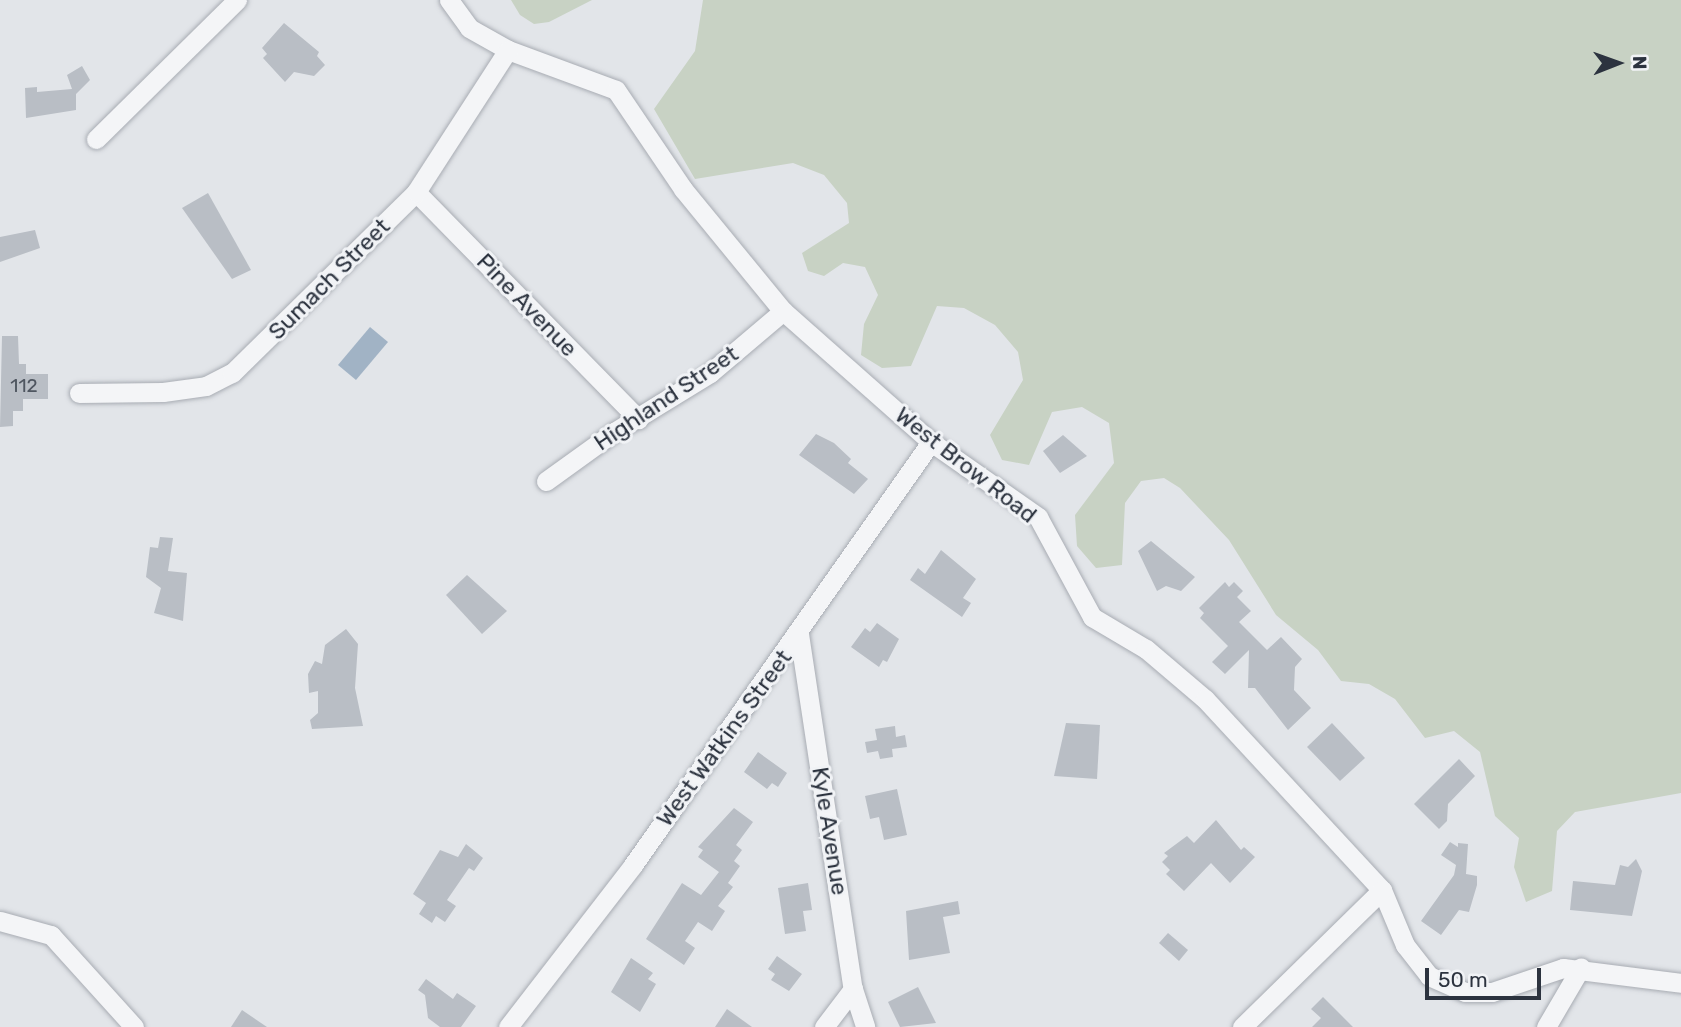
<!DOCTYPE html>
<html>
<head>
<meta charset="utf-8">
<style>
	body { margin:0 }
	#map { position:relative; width:1681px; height:1027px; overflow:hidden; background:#e2e5e9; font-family:Rubik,sans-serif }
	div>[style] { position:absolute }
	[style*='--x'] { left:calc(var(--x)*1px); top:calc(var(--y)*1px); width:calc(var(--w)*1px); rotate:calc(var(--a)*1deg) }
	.green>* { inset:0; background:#c8d2c4 }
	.water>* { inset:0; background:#a1b3c5 }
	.building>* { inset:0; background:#b9bec5 }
	.roads { filter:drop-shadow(0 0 2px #a8acb3) drop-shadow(0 0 2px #a8acb3) }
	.street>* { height:19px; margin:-9.5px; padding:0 9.5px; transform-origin:9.5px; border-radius:9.5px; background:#f4f5f7 }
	span { translate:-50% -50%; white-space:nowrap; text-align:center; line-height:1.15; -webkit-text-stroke:6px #f1f3f6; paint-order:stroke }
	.number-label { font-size:19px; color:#4f5660 }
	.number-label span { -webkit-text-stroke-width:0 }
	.street-label { font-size:23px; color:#2c333f }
	.north { position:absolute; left:1583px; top:28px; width:70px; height:70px; -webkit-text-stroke:5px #f1f3f6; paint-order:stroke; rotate:89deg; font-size:19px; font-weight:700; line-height:28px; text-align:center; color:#2c333f }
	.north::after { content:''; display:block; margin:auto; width:24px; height:32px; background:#2c333f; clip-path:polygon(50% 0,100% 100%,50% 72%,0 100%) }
	.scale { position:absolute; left:1425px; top:968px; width:116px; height:32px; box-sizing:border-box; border:4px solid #2c333f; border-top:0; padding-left:9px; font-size:21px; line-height:24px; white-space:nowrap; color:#2c333f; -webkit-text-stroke:5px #f1f3f6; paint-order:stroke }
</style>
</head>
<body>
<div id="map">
	<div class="green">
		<i style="clip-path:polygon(511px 0,592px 0,549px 22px,534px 24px,520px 15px)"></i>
		<i style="clip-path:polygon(703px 0,1681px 0,1681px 793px,1575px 812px,1557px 831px,1552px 891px,1526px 902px,1514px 867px,1519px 838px,1495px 816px,1480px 752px,1454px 731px,1425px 738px,1395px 699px,1369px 684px,1341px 681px,1318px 650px,1276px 615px,1229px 540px,1180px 488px,1164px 478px,1141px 481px,1125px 503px,1122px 565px,1096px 568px,1077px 546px,1075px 515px,1114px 463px,1109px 423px,1082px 407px,1052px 412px,1029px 465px,1002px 460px,990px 435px,1023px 380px,1018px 352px,995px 325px,964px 308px,937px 306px,911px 366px,882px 368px,861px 355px,864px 324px,878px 295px,865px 267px,843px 263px,824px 276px,808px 271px,802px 253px,849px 223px,847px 203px,824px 175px,793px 163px,695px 179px,654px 109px,695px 51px)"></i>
	</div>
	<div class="water">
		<i style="clip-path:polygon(370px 327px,388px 342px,356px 380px,338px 365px)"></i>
	</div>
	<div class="building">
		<i style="clip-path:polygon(284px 23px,319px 52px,317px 56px,325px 65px,314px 76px,294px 72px,285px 82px,263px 58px,267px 54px,262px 48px)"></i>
		<i style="clip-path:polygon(82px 66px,90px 80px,76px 94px,76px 110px,26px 118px,25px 88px,37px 87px,37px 92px,72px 89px,67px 75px)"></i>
		<i style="clip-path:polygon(208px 193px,251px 270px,232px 279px,182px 208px)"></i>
		<i style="clip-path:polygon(35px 230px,40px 248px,0 262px,0 237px)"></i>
		<i style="clip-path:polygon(2px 336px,18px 336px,19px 364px,26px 364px,26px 374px,48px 374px,48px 399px,23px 399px,23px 411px,13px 411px,13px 426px,0 427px)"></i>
		<i style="clip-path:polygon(816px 434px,834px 443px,851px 459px,848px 463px,868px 479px,854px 494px,799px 455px)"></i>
		<i style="clip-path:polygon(1063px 435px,1087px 456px,1060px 473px,1043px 451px)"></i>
		<i style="clip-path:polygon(160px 537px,173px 538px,168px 571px,187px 573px,183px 621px,154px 613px,161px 588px,146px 577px,150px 547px,158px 548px)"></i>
		<i style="clip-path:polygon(1151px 541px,1195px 577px,1181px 591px,1166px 586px,1157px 591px,1138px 551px)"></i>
		<i style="clip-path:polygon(941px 550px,976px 579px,963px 598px,971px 603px,962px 617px,910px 580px,918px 568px,925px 574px)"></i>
		<i style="clip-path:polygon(467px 575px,507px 611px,482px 634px,446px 595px)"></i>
		<i style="clip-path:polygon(1225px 582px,1229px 587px,1234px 582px,1243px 591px,1237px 597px,1251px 611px,1239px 622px,1267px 650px,1281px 637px,1302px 659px,1295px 667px,1294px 690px,1311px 708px,1288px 730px,1255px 688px,1248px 688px,1249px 650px,1225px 674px,1212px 662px,1228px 646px,1200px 618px,1204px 613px,1199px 608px)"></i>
		<i style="clip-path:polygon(877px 623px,899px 639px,887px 662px,883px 660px,879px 667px,851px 647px,865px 628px,870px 632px)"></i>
		<i style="clip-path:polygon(346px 629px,358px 644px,355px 688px,363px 726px,312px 729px,310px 720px,318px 713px,318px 691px,309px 693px,308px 674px,315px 661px,322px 664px,325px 645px)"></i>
		<i style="clip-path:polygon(1066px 723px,1100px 725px,1097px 779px,1054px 776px)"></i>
		<i style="clip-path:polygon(1332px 723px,1365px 758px,1340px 781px,1307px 747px)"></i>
		<i style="clip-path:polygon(895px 726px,896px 737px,905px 735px,907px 747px,892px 749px,893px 757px,880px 759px,878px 751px,867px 753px,865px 742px,877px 740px,875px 729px)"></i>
		<i style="clip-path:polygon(758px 752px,787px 773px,778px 787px,772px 783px,767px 789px,744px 772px)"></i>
		<i style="clip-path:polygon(1459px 759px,1475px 776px,1448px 804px,1447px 821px,1439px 829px,1414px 804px)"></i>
		<i style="clip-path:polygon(897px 789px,907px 835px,884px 840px,879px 817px,870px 819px,865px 796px)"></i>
		<i style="clip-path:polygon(734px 808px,753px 822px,736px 845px,742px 850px,734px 861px,740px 866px,728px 883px,733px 887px,718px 906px,725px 911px,712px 931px,698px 922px,685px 941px,695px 948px,684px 965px,646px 939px,682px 883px,701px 895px,719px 872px,698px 857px,703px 850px,698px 847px)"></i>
		<i style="clip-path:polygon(1216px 820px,1241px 850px,1244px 847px,1255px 857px,1230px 883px,1211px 863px,1184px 891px,1166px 874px,1170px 870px,1162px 862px,1168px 856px,1164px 853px,1187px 836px,1194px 843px)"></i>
		<i style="clip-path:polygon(1450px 842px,1458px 847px,1458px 843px,1468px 844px,1466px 874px,1477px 876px,1477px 885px,1469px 912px,1459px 910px,1441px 935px,1421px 921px,1454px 875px,1456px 865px,1441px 855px)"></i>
		<i style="clip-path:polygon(466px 844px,483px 858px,474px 871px,469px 868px,447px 900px,456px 906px,445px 922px,436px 916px,432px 923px,419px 914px,426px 903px,413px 894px,440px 850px,458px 857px)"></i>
		<i style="clip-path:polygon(1636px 859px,1642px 871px,1632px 916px,1570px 910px,1573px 881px,1615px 885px,1620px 865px,1628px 867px)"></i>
		<i style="clip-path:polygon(808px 883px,812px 910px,803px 911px,806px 931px,785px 934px,778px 888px)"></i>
		<i style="clip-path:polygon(958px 901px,960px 914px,943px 917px,950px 953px,909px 960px,906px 911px)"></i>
		<i style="clip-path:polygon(1168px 933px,1188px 950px,1179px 961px,1159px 943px)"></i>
		<i style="clip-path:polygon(777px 956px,802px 974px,789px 991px,771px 980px,775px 974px,768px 969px)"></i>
		<i style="clip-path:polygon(631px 958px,653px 973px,648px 979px,656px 984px,640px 1012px,611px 992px)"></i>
		<i style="clip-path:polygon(426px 979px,453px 999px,457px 993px,476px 1006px,461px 1027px,440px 1027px,428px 1018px,425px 995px,418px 990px)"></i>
		<i style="clip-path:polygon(918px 987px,936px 1023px,900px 1027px,888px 1002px)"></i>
		<i style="clip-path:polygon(1323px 997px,1353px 1027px,1312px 1027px,1321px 1018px,1311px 1009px)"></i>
		<i style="clip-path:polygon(727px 1009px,752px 1027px,715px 1027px)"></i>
		<i style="clip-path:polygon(242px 1010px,267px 1027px,231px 1027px)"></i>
	</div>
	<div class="roads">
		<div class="street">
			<i style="--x:449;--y:0;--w:34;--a:54"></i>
			<i style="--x:469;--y:28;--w:45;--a:29.4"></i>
			<i style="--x:508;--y:50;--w:115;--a:20.3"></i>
			<i style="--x:616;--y:90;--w:120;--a:55.9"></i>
			<i style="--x:683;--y:189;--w:158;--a:50.7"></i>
			<i style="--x:783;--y:311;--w:198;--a:41.5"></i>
			<i style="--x:931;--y:442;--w:131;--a:35"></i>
			<i style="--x:1038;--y:517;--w:114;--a:61.6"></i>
			<i style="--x:1092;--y:617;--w:63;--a:30.7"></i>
			<i style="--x:1146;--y:649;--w:77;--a:40.3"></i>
			<i style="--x:1205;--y:699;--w:260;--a:47.2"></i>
			<i style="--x:1382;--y:890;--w:60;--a:67.3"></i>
			<i style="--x:1405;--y:945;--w:39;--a:52"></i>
			<i style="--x:1429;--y:976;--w:39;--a:24"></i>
			<i style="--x:1465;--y:992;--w:27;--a:0"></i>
			<i style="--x:1492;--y:992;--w:75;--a:-18.7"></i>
			<i style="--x:1563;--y:968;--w:119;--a:7.2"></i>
			<i style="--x:96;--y:139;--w:198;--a:-44.6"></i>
			<i style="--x:416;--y:192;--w:318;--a:45.6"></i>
			<i style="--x:79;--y:393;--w:84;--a:-0.7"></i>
			<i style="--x:163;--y:392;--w:43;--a:-7.9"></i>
			<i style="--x:206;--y:386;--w:29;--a:-27"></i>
			<i style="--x:232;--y:373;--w:258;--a:-44.5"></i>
			<i style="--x:416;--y:192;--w:169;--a:-57.1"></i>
			<i style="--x:546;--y:481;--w:84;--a:-35.8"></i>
			<i style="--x:614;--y:432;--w:113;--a:-31.6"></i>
			<i style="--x:710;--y:373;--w:96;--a:-40.3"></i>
			<i style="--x:799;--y:634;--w:359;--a:81.4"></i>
			<i style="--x:853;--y:989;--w:40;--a:72"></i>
			<i style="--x:0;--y:921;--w:53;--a:15.4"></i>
			<i style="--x:51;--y:935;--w:124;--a:47.9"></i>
			<i style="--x:508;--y:1027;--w:205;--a:-52.3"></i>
			<i style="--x:633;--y:865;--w:517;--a:-54.84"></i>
			<i style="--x:824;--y:1027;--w:48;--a:-52.7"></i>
			<i style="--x:1242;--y:1027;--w:196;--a:-44.4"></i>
			<i style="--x:1546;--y:1027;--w:69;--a:-59.7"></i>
		</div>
	</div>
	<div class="number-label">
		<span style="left:24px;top:386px">112</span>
	</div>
	<div class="street-label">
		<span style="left:329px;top:279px;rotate:-45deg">Sumach Street</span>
		<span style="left:527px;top:305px;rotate:46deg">Pine Avenue</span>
		<span style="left:666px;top:398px;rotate:-34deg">Highland Street</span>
		<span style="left:966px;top:465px;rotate:38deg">West Brow Road</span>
		<span style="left:724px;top:738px;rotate:-54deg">West Watkins Street</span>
		<span style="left:830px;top:831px;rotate:81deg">Kyle Avenue</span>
	</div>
	<div class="north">N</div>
	<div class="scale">50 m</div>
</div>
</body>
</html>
